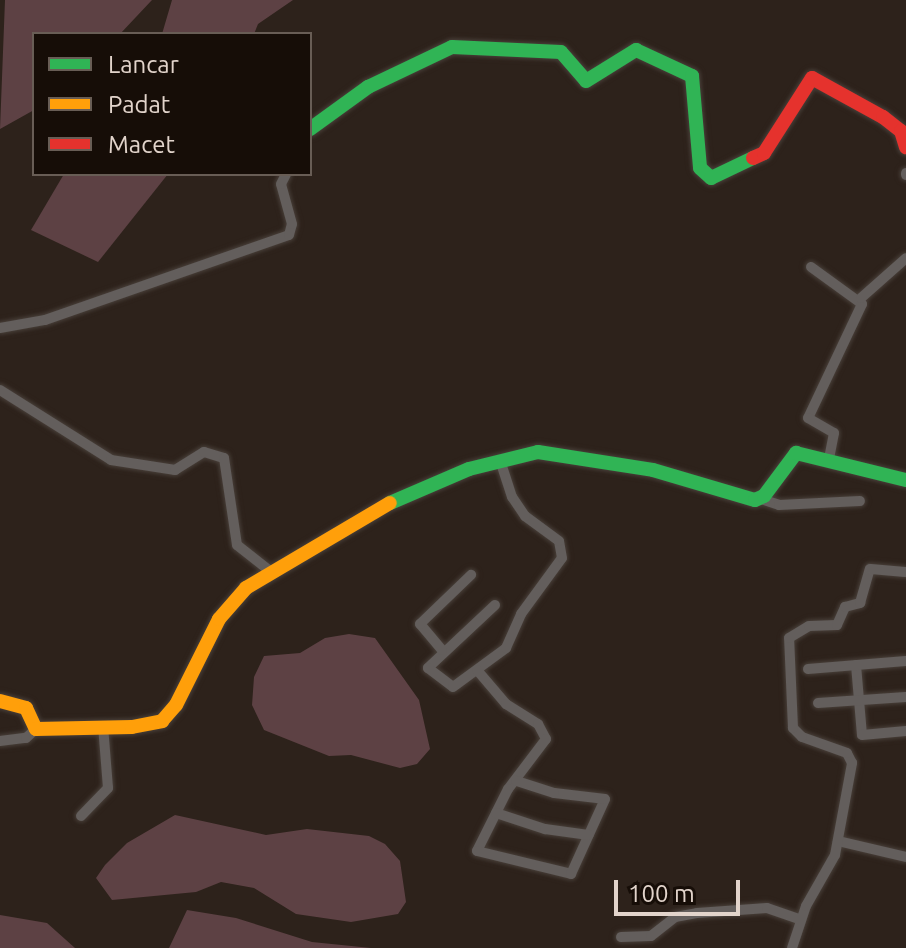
<!DOCTYPE html>
<html>
<head>
<meta charset="utf-8">
<style>
	body { margin:0 }
	#map { position:relative; width:906px; height:948px; overflow:hidden; background:#2d221b; font-family:Ubuntu,sans-serif }
	div>[style] { position:absolute }
	[style*='--x'] { left:calc(var(--x)*1px); top:calc(var(--y)*1px); width:calc(var(--w)*1px); rotate:calc(var(--a)*1deg) }
	.green>* { inset:0; background:#5d4144 }
	.roads { filter:drop-shadow(0 0 2px #483f39) drop-shadow(0 0 2px #483f39) }
	.street>* { height:10px; margin:-5px; padding:0 5px; transform-origin:5px; border-radius:5px; background:#635e5c }
	.fast>* { height:14px; margin:-7px; padding:0 7px; transform-origin:7px; border-radius:7px; background:#30b455 }
	.slow>* { height:14px; margin:-7px; padding:0 7px; transform-origin:7px; border-radius:7px; background:#ff9f0a }
	.jam>* { height:14px; margin:-7px; padding:0 7px; transform-origin:7px; border-radius:7px; background:#e5322d }
	span { translate:-50% -50%; white-space:nowrap; text-align:center; line-height:1.15; -webkit-text-stroke:7px #160d07; paint-order:stroke }
	.legend { position:absolute; left:32px; top:32px; width:280px; height:144px; box-sizing:border-box; background:#160d07; border:2px solid #685d55; margin:0; padding:10px 14px; list-style:none; font-size:24px; color:#e2d4cb }
	.legend li { display:flex; align-items:center; gap:16px; height:40px }
	.legend b { width:40px; border:2px solid #685d55 }
	.scale { position:absolute; left:614px; top:880px; width:126px; height:36px; box-sizing:border-box; border:4px solid #e2d4cb; border-top:0; padding-left:10px; font-size:24px; line-height:28px; white-space:nowrap; color:#e2d4cb; -webkit-text-stroke:6px #160d07; paint-order:stroke }
</style>
</head>
<body>
<div id="map">
	<div class="green">
		<i style="clip-path:polygon(5px 0,152px 0,120px 34px,34px 34px,34px 110px,0 129px)"></i>
		<i style="clip-path:polygon(172px 0,293px 0,258px 24px,254px 34px,162px 34px)"></i>
		<i style="clip-path:polygon(64px 174px,168px 174px,98px 262px,31px 230px)"></i>
		<i style="clip-path:polygon(349px 634px,375px 638px,419px 700px,430px 749px,417px 764px,400px 768px,351px 755px,329px 756px,264px 730px,252px 705px,254px 677px,264px 656px,300px 653px,325px 638px)"></i>
		<i style="clip-path:polygon(175px 815px,266px 835px,307px 829px,369px 836px,385px 844px,400px 861px,406px 902px,398px 914px,351px 922px,296px 914px,254px 888px,221px 882px,196px 892px,112px 900px,96px 878px,105px 865px,127px 843px)"></i>
		<i style="clip-path:polygon(187px 910px,236px 918px,312px 942px,371px 948px,169px 948px)"></i>
		<i style="clip-path:polygon(0 915px,47px 923px,75px 948px,0 948px)"></i>
	</div>
	<div class="roads">
		<div class="street">
			<i style="--x:906;--y:173;--w:2;--a:90"></i>
			<i style="--x:811;--y:267;--w:63;--a:36"></i>
			<i style="--x:862;--y:304;--w:126;--a:115.3"></i>
			<i style="--x:808;--y:418;--w:30;--a:30"></i>
			<i style="--x:834;--y:433;--w:25;--a:101"></i>
			<i style="--x:861;--y:298;--w:60;--a:-41.6"></i>
			<i style="--x:0;--y:328;--w:46;--a:-10.1"></i>
			<i style="--x:45;--y:320;--w:258;--a:-19.2"></i>
			<i style="--x:289;--y:235;--w:11;--a:-75"></i>
			<i style="--x:292;--y:224;--w:41;--a:-105.4"></i>
			<i style="--x:281;--y:184;--w:11;--a:-63"></i>
			<i style="--x:0;--y:390;--w:131;--a:32.2"></i>
			<i style="--x:111;--y:460;--w:65;--a:8.9"></i>
			<i style="--x:175;--y:470;--w:34;--a:-32"></i>
			<i style="--x:204;--y:452;--w:21;--a:17"></i>
			<i style="--x:224;--y:458;--w:88;--a:81.5"></i>
			<i style="--x:237;--y:545;--w:42;--a:38.2"></i>
			<i style="--x:761;--y:499;--w:19;--a:18"></i>
			<i style="--x:779;--y:505;--w:81;--a:-2.8"></i>
			<i style="--x:495;--y:605;--w:92;--a:136.8"></i>
			<i style="--x:428;--y:668;--w:31;--a:37"></i>
			<i style="--x:453;--y:687;--w:66;--a:-36.3"></i>
			<i style="--x:506;--y:648;--w:37;--a:-66"></i>
			<i style="--x:521;--y:614;--w:69;--a:-53.8"></i>
			<i style="--x:562;--y:558;--w:17;--a:-100"></i>
			<i style="--x:559;--y:541;--w:42;--a:-143.7"></i>
			<i style="--x:525;--y:516;--w:23;--a:-124"></i>
			<i style="--x:512;--y:497;--w:38;--a:-108"></i>
			<i style="--x:442;--y:650;--w:34;--a:-130"></i>
			<i style="--x:420;--y:624;--w:71;--a:-43.9"></i>
			<i style="--x:856;--y:665;--w:70;--a:85.1"></i>
			<i style="--x:862;--y:735;--w:44;--a:-5.2"></i>
			<i style="--x:808;--y:669;--w:98;--a:-4.7"></i>
			<i style="--x:477;--y:670;--w:45;--a:49.5"></i>
			<i style="--x:506;--y:704;--w:38;--a:32"></i>
			<i style="--x:538;--y:724;--w:17;--a:62"></i>
			<i style="--x:546;--y:739;--w:63;--a:127.2"></i>
			<i style="--x:508;--y:789;--w:69;--a:116.6"></i>
			<i style="--x:477;--y:851;--w:97;--a:13.7"></i>
			<i style="--x:571;--y:874;--w:82;--a:-65.6"></i>
			<i style="--x:605;--y:799;--w:51;--a:-173.3"></i>
			<i style="--x:554;--y:793;--w:40;--a:-162"></i>
			<i style="--x:818;--y:703;--w:88;--a:-3.9"></i>
			<i style="--x:0;--y:741;--w:26;--a:-7"></i>
			<i style="--x:26;--y:738;--w:13;--a:-42"></i>
			<i style="--x:496;--y:813;--w:52;--a:18.1"></i>
			<i style="--x:545;--y:829;--w:44;--a:7.8"></i>
			<i style="--x:81;--y:816;--w:39;--a:-46"></i>
			<i style="--x:108;--y:788;--w:62;--a:-94.6"></i>
			<i style="--x:838;--y:841;--w:70;--a:13.2"></i>
			<i style="--x:621;--y:937;--w:30;--a:-2"></i>
			<i style="--x:651;--y:936;--w:31;--a:-38"></i>
			<i style="--x:675;--y:917;--w:22;--a:-10"></i>
			<i style="--x:697;--y:913;--w:70;--a:-4.1"></i>
			<i style="--x:767;--y:908;--w:36;--a:19"></i>
			<i style="--x:792;--y:948;--w:44;--a:-71.6"></i>
			<i style="--x:806;--y:906;--w:59;--a:-60.4"></i>
			<i style="--x:835;--y:855;--w:94;--a:-79.5"></i>
			<i style="--x:852;--y:763;--w:11;--a:-117"></i>
			<i style="--x:847;--y:753;--w:48;--a:-160.4"></i>
			<i style="--x:802;--y:737;--w:13;--a:-135"></i>
			<i style="--x:793;--y:728;--w:90;--a:-92.5"></i>
			<i style="--x:789;--y:638;--w:23;--a:-31"></i>
			<i style="--x:809;--y:626;--w:28;--a:-2"></i>
			<i style="--x:837;--y:625;--w:20;--a:-66"></i>
			<i style="--x:845;--y:607;--w:16;--a:-15"></i>
			<i style="--x:860;--y:603;--w:35;--a:-74"></i>
			<i style="--x:870;--y:569;--w:36;--a:5"></i>
		</div>
		<div class="fast">
			<i style="--x:310;--y:129;--w:72;--a:-35.9"></i>
			<i style="--x:368;--y:87;--w:93;--a:-25.5"></i>
			<i style="--x:452;--y:47;--w:109;--a:2.6"></i>
			<i style="--x:561;--y:52;--w:38;--a:49"></i>
			<i style="--x:586;--y:81;--w:59;--a:-31.8"></i>
			<i style="--x:636;--y:50;--w:62;--a:24.9"></i>
			<i style="--x:692;--y:76;--w:92;--a:85"></i>
			<i style="--x:700;--y:168;--w:15;--a:42"></i>
			<i style="--x:711;--y:178;--w:47;--a:-25.5"></i>
			<i style="--x:390;--y:503;--w:86;--a:-23.3"></i>
			<i style="--x:469;--y:469;--w:71;--a:-13.8"></i>
			<i style="--x:538;--y:452;--w:116;--a:8.9"></i>
			<i style="--x:653;--y:470;--w:106;--a:16.4"></i>
			<i style="--x:755;--y:500;--w:10;--a:-24"></i>
			<i style="--x:764;--y:496;--w:54;--a:-53.3"></i>
			<i style="--x:796;--y:453;--w:113;--a:13.8"></i>
		</div>
		<div class="slow">
			<i style="--x:0;--y:701;--w:27;--a:15"></i>
			<i style="--x:26;--y:708;--w:23;--a:65"></i>
			<i style="--x:36;--y:729;--w:96;--a:-1.2"></i>
			<i style="--x:132;--y:727;--w:31;--a:-11"></i>
			<i style="--x:162;--y:721;--w:21;--a:-49"></i>
			<i style="--x:176;--y:705;--w:96;--a:-63.4"></i>
			<i style="--x:219;--y:619;--w:41;--a:-48.9"></i>
			<i style="--x:246;--y:588;--w:167;--a:-30.6"></i>
		</div>
		<div class="jam">
			<i style="--x:753;--y:158;--w:12;--a:-24"></i>
			<i style="--x:764;--y:153;--w:89;--a:-57.4"></i>
			<i style="--x:812;--y:78;--w:81;--a:28.8"></i>
			<i style="--x:883;--y:117;--w:23;--a:38"></i>
			<i style="--x:901;--y:131;--w:17;--a:73"></i>
		</div>
	</div>
	<ul class="legend">
	<li><b style="height:10px;background:#30b455"></b>Lancar</li>
	<li><b style="height:10px;background:#ff9f0a"></b>Padat</li>
	<li><b style="height:10px;background:#e5322d"></b>Macet</li>
	</ul>
	<div class="scale">100 m</div>
</div>
</body>
</html>
